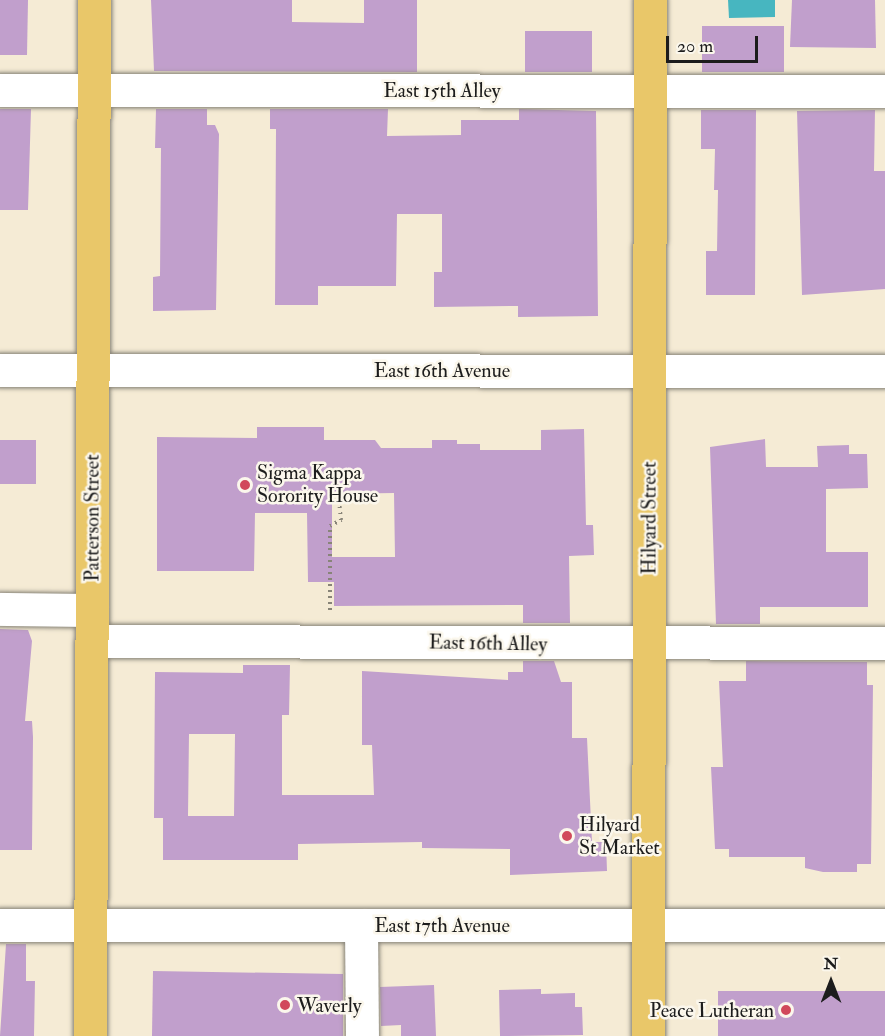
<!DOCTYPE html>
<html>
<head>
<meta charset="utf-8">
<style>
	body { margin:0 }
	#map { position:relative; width:885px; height:1036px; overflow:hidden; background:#f5ebd5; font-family:"IM FELL Double Pica",serif }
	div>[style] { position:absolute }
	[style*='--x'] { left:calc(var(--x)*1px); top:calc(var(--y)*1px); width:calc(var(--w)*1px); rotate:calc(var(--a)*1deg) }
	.water>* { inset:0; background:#47b6c0 }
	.building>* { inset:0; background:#c19fcc }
	.path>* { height:4px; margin-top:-2px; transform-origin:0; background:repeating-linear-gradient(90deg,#888478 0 1.5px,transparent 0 6px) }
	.roads { filter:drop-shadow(0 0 2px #888478) drop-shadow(0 0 2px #888478) }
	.minor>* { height:33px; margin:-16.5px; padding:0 16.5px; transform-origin:16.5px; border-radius:16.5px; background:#fff }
	.major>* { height:33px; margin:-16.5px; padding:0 16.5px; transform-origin:16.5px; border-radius:16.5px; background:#e9c769 }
	.dots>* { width:16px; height:16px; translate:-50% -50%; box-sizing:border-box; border:3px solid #fbf7ec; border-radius:50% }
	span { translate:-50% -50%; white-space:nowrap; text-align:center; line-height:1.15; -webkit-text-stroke:5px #fbf7ec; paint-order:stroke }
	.street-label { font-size:20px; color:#1c1c1c }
	.poi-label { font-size:20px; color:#1c1c1c }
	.left { translate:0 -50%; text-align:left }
	.right { translate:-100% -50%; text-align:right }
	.north { position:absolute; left:801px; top:952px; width:60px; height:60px; -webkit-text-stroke:4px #fbf7ec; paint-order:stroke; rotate:0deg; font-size:16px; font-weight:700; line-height:24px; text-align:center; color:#1c1c1c }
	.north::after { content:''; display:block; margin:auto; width:21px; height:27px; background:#1c1c1c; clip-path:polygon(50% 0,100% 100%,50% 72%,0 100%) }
	.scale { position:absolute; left:666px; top:36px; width:92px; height:27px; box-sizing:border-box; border:3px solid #1c1c1c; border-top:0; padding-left:8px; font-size:18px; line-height:21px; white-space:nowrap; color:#1c1c1c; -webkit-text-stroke:4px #fbf7ec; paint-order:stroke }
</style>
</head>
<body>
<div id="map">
	<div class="water">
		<i style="clip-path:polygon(728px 0,775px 0,775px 17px,729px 18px)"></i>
	</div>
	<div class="building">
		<i style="clip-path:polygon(0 0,28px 0,27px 55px,0 55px)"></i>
		<i style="clip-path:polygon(151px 0,292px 0,292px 22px,364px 23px,364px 0,417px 0,417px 72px,154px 71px)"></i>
		<i style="clip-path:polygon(792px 0,875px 0,876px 48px,790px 47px)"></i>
		<i style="clip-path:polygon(702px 26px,784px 26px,784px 72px,702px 72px)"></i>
		<i style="clip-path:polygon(525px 31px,592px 31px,592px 72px,525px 72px)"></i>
		<i style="clip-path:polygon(0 109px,31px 109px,28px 210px,0 210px)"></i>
		<i style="clip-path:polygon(156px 109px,207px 109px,207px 125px,215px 125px,219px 134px,216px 310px,153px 311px,153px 277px,160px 276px,161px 148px,155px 148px)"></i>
		<i style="clip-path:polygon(270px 109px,388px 109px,387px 136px,461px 135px,461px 120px,519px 120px,519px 109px,596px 111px,598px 316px,518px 317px,518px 306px,434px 307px,434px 272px,442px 272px,442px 214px,397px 214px,396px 286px,318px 286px,318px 305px,275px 305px,276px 129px,270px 129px)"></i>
		<i style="clip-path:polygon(701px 110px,756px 110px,755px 295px,706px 295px,706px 251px,717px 251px,718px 190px,714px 190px,715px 149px,701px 149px)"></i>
		<i style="clip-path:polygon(875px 110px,874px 171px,885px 171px,885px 289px,802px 295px,797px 111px)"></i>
		<i style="clip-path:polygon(evenodd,257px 427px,324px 427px,324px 440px,375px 440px,381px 448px,432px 448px,432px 440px,457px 440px,457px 444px,480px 444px,480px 450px,541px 450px,541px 430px,584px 429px,586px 525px,593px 525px,594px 555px,569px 556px,570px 623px,523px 623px,523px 605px,334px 606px,334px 582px,308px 582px,307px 513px,255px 513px,254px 571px,157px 571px,157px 437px,257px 438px,257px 427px,394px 493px,395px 557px,332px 557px,332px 494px,394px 493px)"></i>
		<i style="clip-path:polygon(765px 439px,766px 467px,818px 467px,817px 446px,849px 445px,849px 454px,867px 454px,868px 488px,826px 489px,826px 552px,868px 552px,868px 607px,760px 607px,760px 624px,716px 624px,710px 447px)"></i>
		<i style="clip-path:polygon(0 440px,36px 440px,36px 484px,0 484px)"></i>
		<i style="clip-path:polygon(0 629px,28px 630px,32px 641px,25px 721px,32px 721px,33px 737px,32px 850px,0 850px)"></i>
		<i style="clip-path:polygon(evenodd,523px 661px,554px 661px,561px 682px,572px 682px,572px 738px,587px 738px,592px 842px,606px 842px,607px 871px,510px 875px,510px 849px,422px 848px,422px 842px,298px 844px,298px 860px,163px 860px,163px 818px,154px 818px,155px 672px,243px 673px,243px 665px,290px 665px,289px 715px,282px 715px,282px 795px,374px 795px,372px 745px,362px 745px,362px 671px,508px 680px,508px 672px,523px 672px,523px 661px,189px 734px,235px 734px,234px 816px,188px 816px,189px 734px)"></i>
		<i style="clip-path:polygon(746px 661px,867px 662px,867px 685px,873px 685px,871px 864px,857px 864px,857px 872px,823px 872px,805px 868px,805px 857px,729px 857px,729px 849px,715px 849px,711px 767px,723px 767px,719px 681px,746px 681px)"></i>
		<i style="clip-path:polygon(6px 944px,26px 944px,26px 981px,35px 981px,34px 1036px,0 1036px)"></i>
		<i style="clip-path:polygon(153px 971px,343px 974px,343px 1036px,152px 1036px)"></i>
		<i style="clip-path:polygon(434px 985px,436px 1036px,401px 1036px,401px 1025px,381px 1026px,380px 987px)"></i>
		<i style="clip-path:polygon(541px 989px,541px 994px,575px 993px,575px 1007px,582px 1007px,583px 1035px,500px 1036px,499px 990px)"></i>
		<i style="clip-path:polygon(718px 991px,885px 991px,885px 1036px,718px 1036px)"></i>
	</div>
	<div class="path">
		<i style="--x:330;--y:610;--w:84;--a:-90"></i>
		<i style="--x:330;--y:526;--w:13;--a:-29"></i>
		<i style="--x:341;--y:520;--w:36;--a:-96"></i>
	</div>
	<div class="roads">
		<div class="minor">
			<i style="--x:0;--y:90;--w:885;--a:0.06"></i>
			<i style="--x:0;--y:370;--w:885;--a:0.06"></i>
			<i style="--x:0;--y:609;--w:92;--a:0.6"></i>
			<i style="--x:92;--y:641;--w:793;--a:0.14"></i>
			<i style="--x:0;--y:925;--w:885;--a:0"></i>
			<i style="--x:361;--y:925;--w:111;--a:89.5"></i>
		</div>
		<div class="major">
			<i style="--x:90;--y:1036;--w:1036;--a:-89.78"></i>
			<i style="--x:648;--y:1036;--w:1036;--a:-89.89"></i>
		</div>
	</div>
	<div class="dots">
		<i style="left:245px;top:485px;background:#d1495b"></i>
		<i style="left:567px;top:836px;background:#d1495b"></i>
		<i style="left:285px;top:1005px;background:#d1495b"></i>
		<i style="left:786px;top:1010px;background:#d1495b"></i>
	</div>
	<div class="street-label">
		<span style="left:442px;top:90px">East 15th Alley</span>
		<span style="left:442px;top:370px">East 16th Avenue</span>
		<span style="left:92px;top:518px;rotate:-90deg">Patterson Street</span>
		<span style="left:649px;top:518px;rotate:-90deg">Hilyard Street</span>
		<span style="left:488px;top:643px;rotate:1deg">East 16th Alley</span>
		<span style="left:442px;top:925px">East 17th Avenue</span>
	</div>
	<div class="poi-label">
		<span class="left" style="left:257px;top:484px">Sigma Kappa<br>Sorority House</span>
		<span class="left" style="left:579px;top:836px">Hilyard<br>St Market</span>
		<span class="left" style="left:297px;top:1005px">Waverly</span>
		<span class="right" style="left:774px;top:1010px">Peace Lutheran</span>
	</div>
	<div class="north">N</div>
	<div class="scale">20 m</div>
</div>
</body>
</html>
